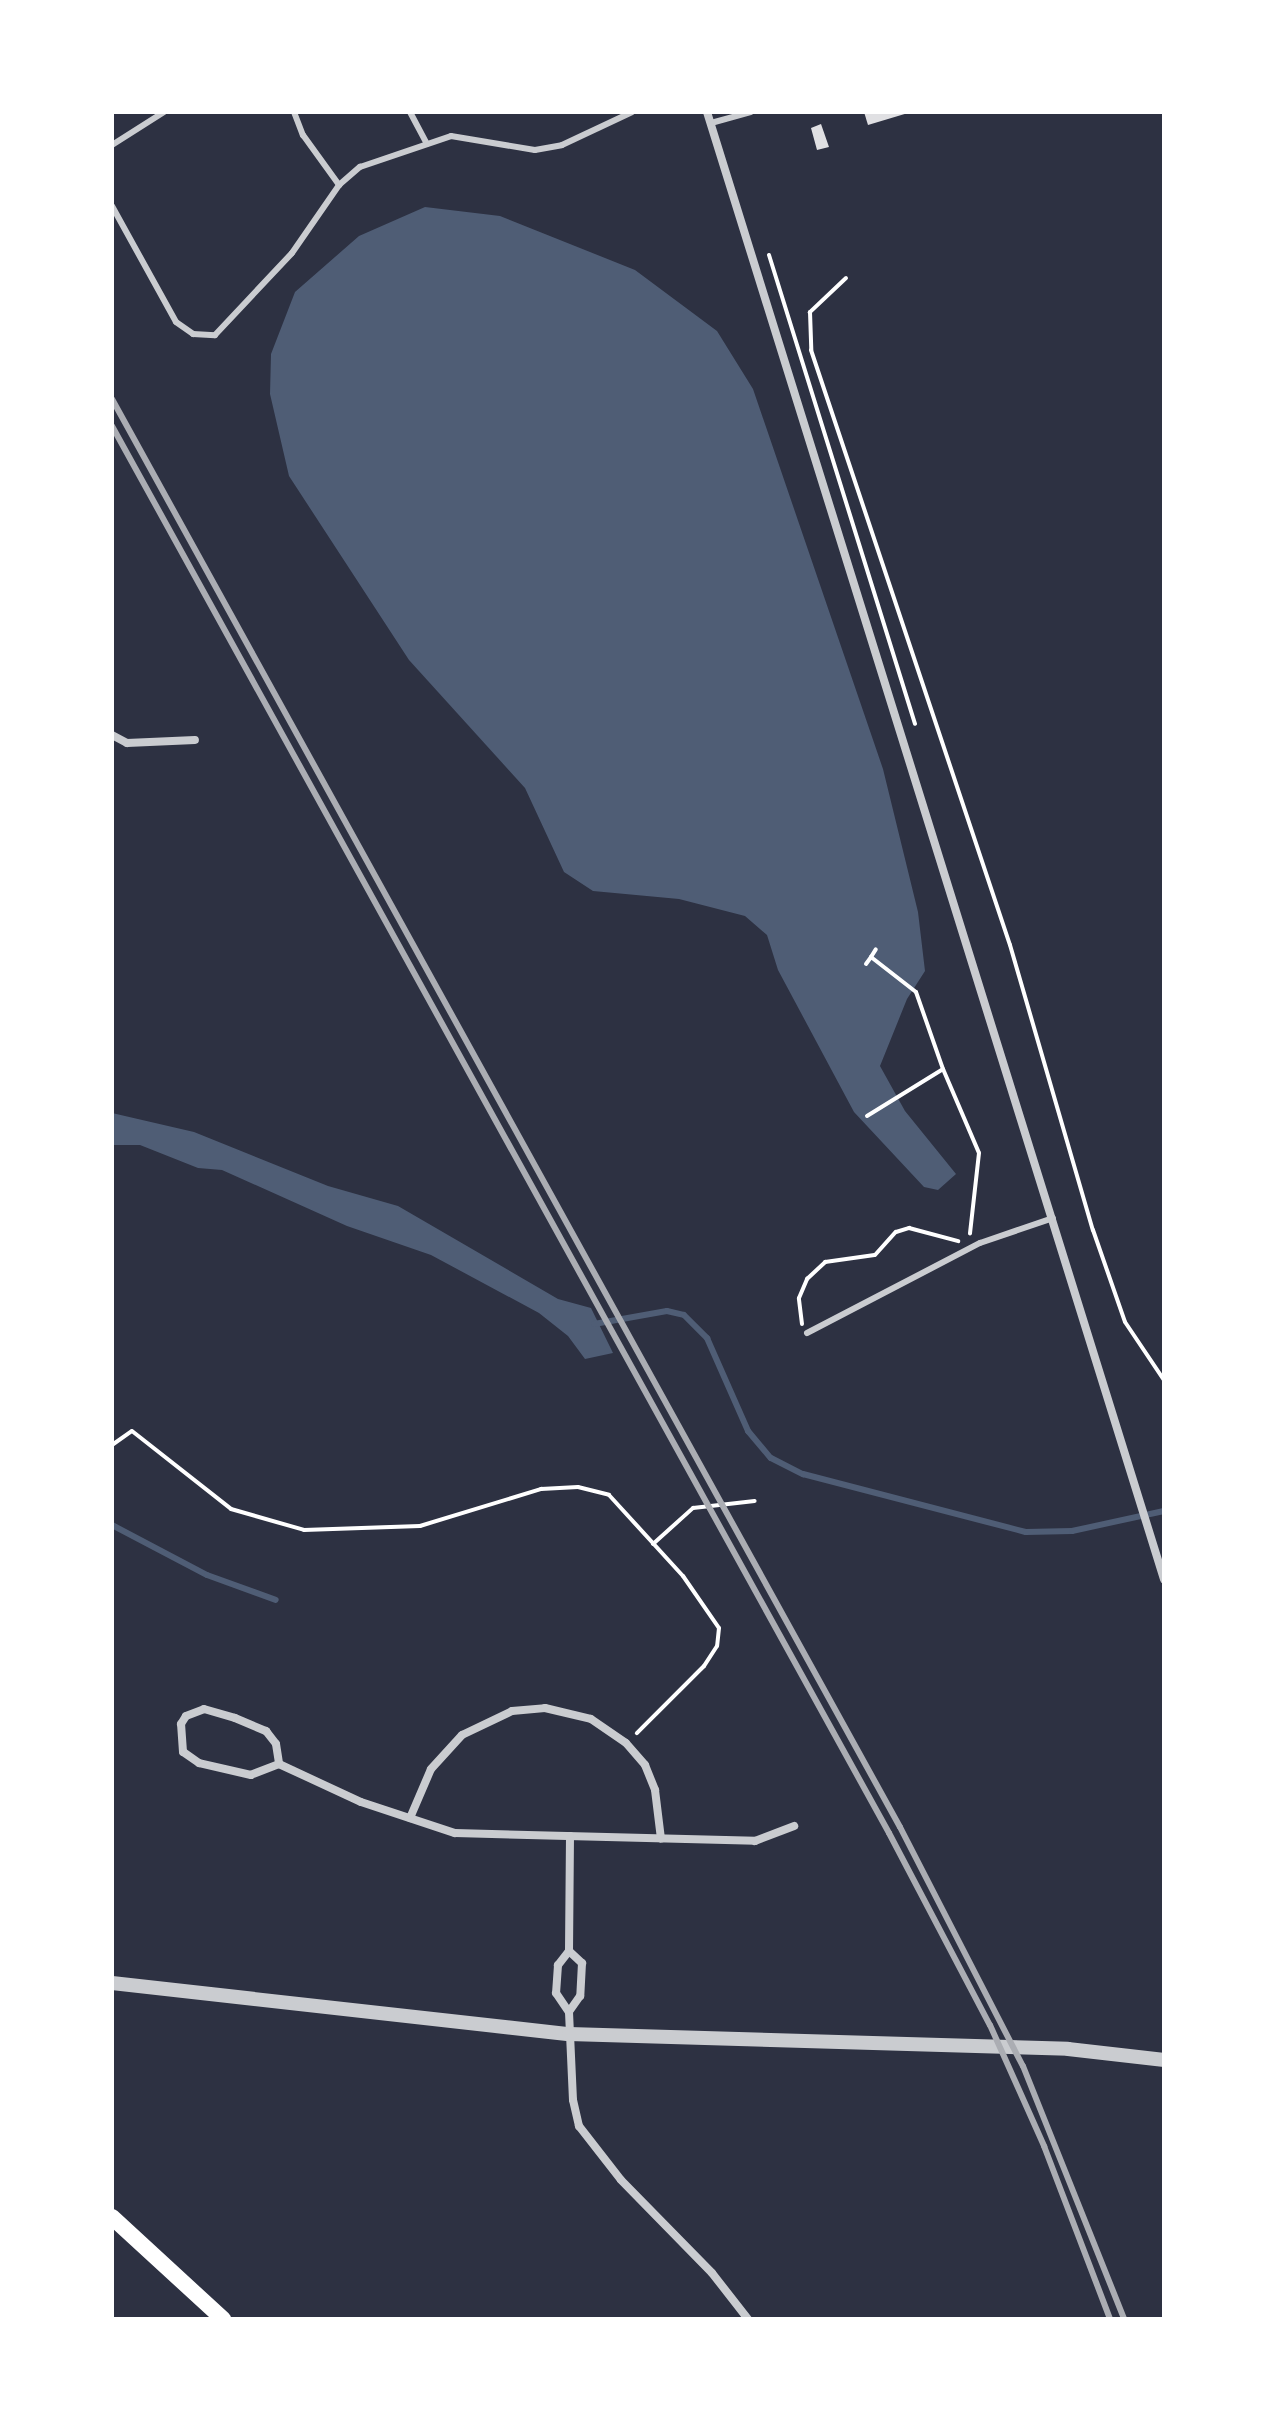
<!DOCTYPE html>
<html>
<head>
<meta charset="utf-8">
<style>
	body { margin:0 }
	#map { position:relative; width:1276px; height:2431px; overflow:hidden; background:#2d3142; font-family:Roboto,sans-serif }
	div>[style] { position:absolute }
	[style*='--x'] { left:calc(var(--x)*1px); top:calc(var(--y)*1px); width:calc(var(--w)*1px); rotate:calc(var(--a)*1deg) }
	.water>* { inset:0; background:#4f5d75 }
	.stream>* { height:6px; margin:-3px; padding:0 3px; transform-origin:3px; border-radius:3px; background:#4f5d75 }
	.building>* { inset:0; background:#e0e0e3 }
	.path>* { height:4px; margin:-2px; padding:0 2px; transform-origin:2px; border-radius:2px; background:#fff }
	.service>* { height:6px; margin:-3px; padding:0 3px; transform-origin:3px; border-radius:3px; background:#caccd0 }
	.minor>* { height:8px; margin:-4px; padding:0 4px; transform-origin:4px; border-radius:4px; background:#caccd0 }
	.tertiary>* { height:14px; margin:-7px; padding:0 7px; transform-origin:7px; border-radius:7px; background:#caccd0 }
	.secondary>* { height:16px; margin:-8px; padding:0 8px; transform-origin:8px; border-radius:8px; background:#fff }
	.rail>* { height:6px; margin:-3px; padding:0 3px; transform-origin:3px; border-radius:3px; background:#abadb3 }
	span { translate:-50% -50%; white-space:nowrap; text-align:center; line-height:1.15; -webkit-text-stroke:7px #fff; paint-order:stroke }
	.frame { position:absolute; inset:0; border:114px solid #fff; pointer-events:none }
</style>
</head>
<body>
<div id="map">
	<div class="water">
		<i style="clip-path:polygon(425px 207px,500px 216px,635px 270px,717px 331px,753px 389px,883px 769px,918px 912px,925px 971px,907px 999px,880px 1066px,905px 1111px,956px 1174px,938px 1190px,924px 1187px,854px 1112px,778px 970px,767px 935px,745px 916px,679px 899px,593px 891px,564px 872px,525px 788px,409px 660px,289px 476px,270px 394px,271px 354px,295px 292px,359px 236px)"></i>
		<i style="clip-path:polygon(112px 1113px,194px 1132px,328px 1186px,398px 1206px,558px 1299px,591px 1308px,613px 1353px,585px 1359px,568px 1336px,539px 1313px,431px 1255px,347px 1226px,222px 1170px,198px 1168px,140px 1145px,112px 1145px)"></i>
	</div>
	<div class="stream">
		<i style="--x:594;--y:1324;--w:74;--a:-10.1"></i>
		<i style="--x:667;--y:1311;--w:17;--a:13"></i>
		<i style="--x:684;--y:1315;--w:33;--a:45"></i>
		<i style="--x:707;--y:1338;--w:102;--a:66.2"></i>
		<i style="--x:748;--y:1431;--w:35;--a:50"></i>
		<i style="--x:771;--y:1458;--w:36;--a:27"></i>
		<i style="--x:803;--y:1474;--w:230;--a:14.6"></i>
		<i style="--x:1026;--y:1532;--w:46;--a:-1.2"></i>
		<i style="--x:1072;--y:1531;--w:94;--a:-12.3"></i>
		<i style="--x:112;--y:1525;--w:107;--a:27.8"></i>
		<i style="--x:207;--y:1575;--w:73;--a:19.9"></i>
	</div>
	<div class="building">
		<i style="clip-path:polygon(864px 112px,908px 112px,908px 113px,868px 125px)"></i>
		<i style="clip-path:polygon(821px 124px,829px 147px,817px 150px,811px 128px)"></i>
	</div>
	<div class="path">
		<i style="--x:769;--y:255;--w:491;--a:72.7"></i>
		<i style="--x:846;--y:278;--w:50;--a:136.6"></i>
		<i style="--x:810;--y:312;--w:38;--a:88"></i>
		<i style="--x:811;--y:350;--w:627;--a:71.51"></i>
		<i style="--x:1010;--y:945;--w:297;--a:73.8"></i>
		<i style="--x:1093;--y:1230;--w:97;--a:70.8"></i>
		<i style="--x:1125;--y:1322;--w:70;--a:56.1"></i>
		<i style="--x:871;--y:957;--w:9;--a:-58"></i>
		<i style="--x:866;--y:964;--w:9;--a:-54"></i>
		<i style="--x:871;--y:957;--w:57;--a:37.9"></i>
		<i style="--x:916;--y:992;--w:82;--a:70.7"></i>
		<i style="--x:867;--y:1116;--w:89;--a:-31.7"></i>
		<i style="--x:943;--y:1069;--w:91;--a:66.8"></i>
		<i style="--x:979;--y:1153;--w:81;--a:96.4"></i>
		<i style="--x:802;--y:1324;--w:26;--a:-97"></i>
		<i style="--x:799;--y:1298;--w:21;--a:-67"></i>
		<i style="--x:807;--y:1279;--w:25;--a:-43"></i>
		<i style="--x:825;--y:1262;--w:50;--a:-8"></i>
		<i style="--x:875;--y:1255;--w:31;--a:-48"></i>
		<i style="--x:896;--y:1232;--w:14;--a:-17"></i>
		<i style="--x:909;--y:1228;--w:51;--a:14.9"></i>
		<i style="--x:112;--y:1445;--w:24;--a:-35"></i>
		<i style="--x:132;--y:1431;--w:126;--a:38.2"></i>
		<i style="--x:231;--y:1509;--w:76;--a:16"></i>
		<i style="--x:304;--y:1530;--w:116;--a:-2"></i>
		<i style="--x:420;--y:1526;--w:127;--a:-17"></i>
		<i style="--x:541;--y:1489;--w:37;--a:-3"></i>
		<i style="--x:578;--y:1487;--w:32;--a:14"></i>
		<i style="--x:609;--y:1495;--w:110;--a:47.6"></i>
		<i style="--x:683;--y:1576;--w:63;--a:55.3"></i>
		<i style="--x:719;--y:1628;--w:18;--a:96"></i>
		<i style="--x:717;--y:1646;--w:24;--a:123"></i>
		<i style="--x:704;--y:1666;--w:95;--a:135"></i>
		<i style="--x:653;--y:1544;--w:54;--a:-42"></i>
		<i style="--x:693;--y:1508;--w:62;--a:-6.4"></i>
	</div>
	<div class="service">
		<i style="--x:294;--y:112;--w:25;--a:69"></i>
		<i style="--x:303;--y:135;--w:62;--a:54.2"></i>
		<i style="--x:410;--y:112;--w:36;--a:62"></i>
		<i style="--x:711;--y:123;--w:41;--a:-15.4"></i>
		<i style="--x:112;--y:145;--w:62;--a:-32.4"></i>
		<i style="--x:112;--y:206;--w:132;--a:61.1"></i>
		<i style="--x:176;--y:322;--w:21;--a:35"></i>
		<i style="--x:193;--y:334;--w:22;--a:3"></i>
		<i style="--x:215;--y:335;--w:112;--a:-46.8"></i>
		<i style="--x:292;--y:253;--w:83;--a:-55.3"></i>
		<i style="--x:339;--y:185;--w:28;--a:-41"></i>
		<i style="--x:360;--y:167;--w:96;--a:-18.8"></i>
		<i style="--x:451;--y:136;--w:85;--a:9.5"></i>
		<i style="--x:535;--y:150;--w:27;--a:-10"></i>
		<i style="--x:562;--y:145;--w:77;--a:-25.2"></i>
		<i style="--x:807;--y:1333;--w:195;--a:-27.5"></i>
		<i style="--x:980;--y:1243;--w:77;--a:-18.9"></i>
	</div>
	<div class="minor">
		<i style="--x:707;--y:112;--w:1537;--a:72.7"></i>
		<i style="--x:112;--y:735;--w:17;--a:28"></i>
		<i style="--x:127;--y:743;--w:68;--a:-2.5"></i>
		<i style="--x:279;--y:1764;--w:30;--a:159"></i>
		<i style="--x:251;--y:1775;--w:53;--a:-167"></i>
		<i style="--x:199;--y:1763;--w:19;--a:-145"></i>
		<i style="--x:183;--y:1752;--w:28;--a:-94"></i>
		<i style="--x:181;--y:1724;--w:9;--a:-58"></i>
		<i style="--x:186;--y:1716;--w:19;--a:-21"></i>
		<i style="--x:204;--y:1709;--w:32;--a:16"></i>
		<i style="--x:235;--y:1718;--w:34;--a:23"></i>
		<i style="--x:266;--y:1731;--w:16;--a:52"></i>
		<i style="--x:276;--y:1744;--w:20;--a:81"></i>
		<i style="--x:279;--y:1764;--w:90;--a:24.9"></i>
		<i style="--x:361;--y:1802;--w:99;--a:18.3"></i>
		<i style="--x:455;--y:1833;--w:300;--a:1.5"></i>
		<i style="--x:755;--y:1841;--w:42;--a:-21"></i>
		<i style="--x:410;--y:1818;--w:53;--a:-66.8"></i>
		<i style="--x:431;--y:1769;--w:46;--a:-47.6"></i>
		<i style="--x:462;--y:1735;--w:55;--a:-25.6"></i>
		<i style="--x:512;--y:1711;--w:33;--a:-5"></i>
		<i style="--x:545;--y:1708;--w:47;--a:13.4"></i>
		<i style="--x:591;--y:1719;--w:42;--a:34.4"></i>
		<i style="--x:626;--y:1743;--w:29;--a:49"></i>
		<i style="--x:645;--y:1765;--w:27;--a:68"></i>
		<i style="--x:655;--y:1790;--w:49;--a:83"></i>
		<i style="--x:570;--y:1836;--w:115;--a:90.5"></i>
		<i style="--x:569;--y:1951;--w:18;--a:128"></i>
		<i style="--x:558;--y:1965;--w:28;--a:94"></i>
		<i style="--x:556;--y:1993;--w:23;--a:56"></i>
		<i style="--x:569;--y:2012;--w:88;--a:87.4"></i>
		<i style="--x:573;--y:2100;--w:27;--a:77"></i>
		<i style="--x:579;--y:2126;--w:68;--a:52.1"></i>
		<i style="--x:621;--y:2180;--w:130;--a:45.6"></i>
		<i style="--x:712;--y:2273;--w:58;--a:52"></i>
		<i style="--x:569;--y:1951;--w:18;--a:43"></i>
		<i style="--x:582;--y:1963;--w:33;--a:93"></i>
		<i style="--x:580;--y:1996;--w:19;--a:125"></i>
	</div>
	<div class="tertiary">
		<i style="--x:112;--y:1983;--w:460;--a:6.4"></i>
		<i style="--x:569;--y:2034;--w:499;--a:1.7"></i>
		<i style="--x:1068;--y:2049;--w:97;--a:6.5"></i>
	</div>
	<div class="secondary">
		<i style="--x:112;--y:2217;--w:151;--a:42.6"></i>
	</div>
	<div class="rail">
		<i style="--x:112;--y:399;--w:1631;--a:61.11"></i>
		<i style="--x:900;--y:1827;--w:269;--a:62.8"></i>
		<i style="--x:1023;--y:2066;--w:272;--a:68.2"></i>
		<i style="--x:112;--y:426;--w:1607;--a:61.09"></i>
		<i style="--x:889;--y:1833;--w:217;--a:62.3"></i>
		<i style="--x:990;--y:2025;--w:133;--a:65.9"></i>
		<i style="--x:1044;--y:2146;--w:185;--a:69.1"></i>
	</div>
	<div class="frame"></div>
</div>
</body>
</html>
